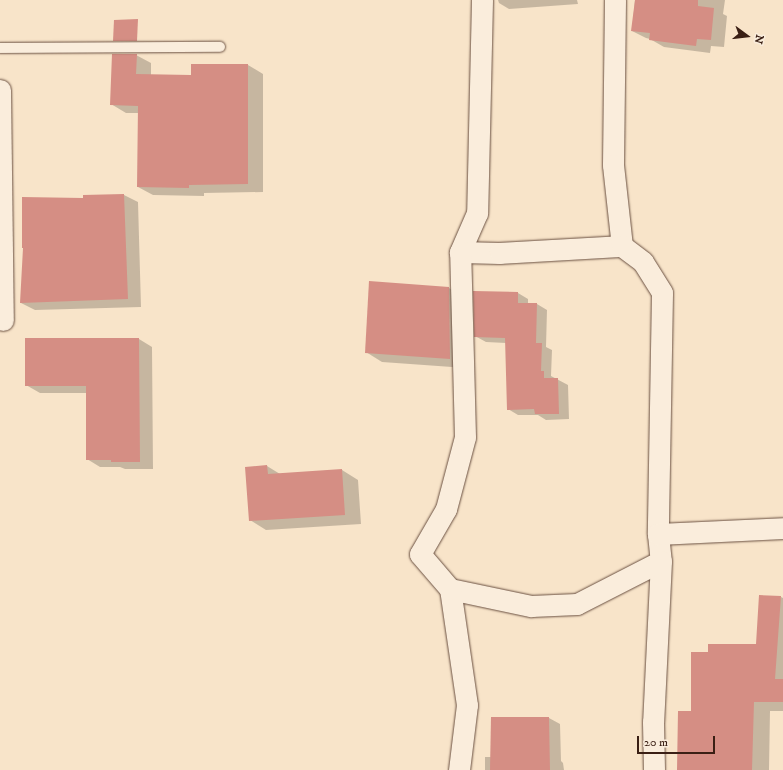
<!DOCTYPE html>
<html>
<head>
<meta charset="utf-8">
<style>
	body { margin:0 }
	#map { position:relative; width:783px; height:770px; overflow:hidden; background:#f8e4c9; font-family:"IM FELL DW Pica",serif }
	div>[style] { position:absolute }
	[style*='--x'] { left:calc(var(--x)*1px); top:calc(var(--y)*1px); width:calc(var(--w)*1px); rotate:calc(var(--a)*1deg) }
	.shadow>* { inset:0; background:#0003 }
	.building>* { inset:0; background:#d58e84 }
	.roads { filter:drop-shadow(0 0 1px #6a5041) drop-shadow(0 0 1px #6a5041) }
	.lane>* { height:10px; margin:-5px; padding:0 5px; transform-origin:5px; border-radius:5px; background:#faeddc }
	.street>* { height:21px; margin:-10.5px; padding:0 10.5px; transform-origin:10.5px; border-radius:10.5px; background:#faeddc }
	span { translate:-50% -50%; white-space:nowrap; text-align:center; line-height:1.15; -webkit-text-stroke:3px #faeddc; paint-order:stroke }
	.north { position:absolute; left:727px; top:16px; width:40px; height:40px; -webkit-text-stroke:3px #faeddc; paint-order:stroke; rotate:105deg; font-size:11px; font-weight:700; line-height:16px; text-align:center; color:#3a1f14 }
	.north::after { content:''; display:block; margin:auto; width:14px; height:18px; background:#3a1f14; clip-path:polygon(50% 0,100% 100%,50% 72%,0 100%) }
	.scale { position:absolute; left:637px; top:736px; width:78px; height:18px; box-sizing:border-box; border:2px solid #3a1f14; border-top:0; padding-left:5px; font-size:12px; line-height:14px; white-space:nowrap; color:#3a1f14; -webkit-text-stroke:3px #faeddc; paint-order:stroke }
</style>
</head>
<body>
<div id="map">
	<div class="shadow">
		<i style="clip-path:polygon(498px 0,577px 0,578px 4px,509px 9px,499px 3px)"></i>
		<i style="clip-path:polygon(635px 0,725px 0,723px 14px,727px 16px,724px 47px,711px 46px,710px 53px,664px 47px,650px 39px,646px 38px,632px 31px)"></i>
		<i style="clip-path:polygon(136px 55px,151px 63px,151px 75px,192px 76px,248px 65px,263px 74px,263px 192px,204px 193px,204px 196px,153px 195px,138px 187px,139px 113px,126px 113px,111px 104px)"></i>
		<i style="clip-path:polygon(124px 195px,138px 202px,141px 307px,35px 310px,21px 303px,24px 249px,23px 248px,84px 199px,84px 196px)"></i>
		<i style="clip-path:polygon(449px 288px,465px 297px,466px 368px,382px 362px,366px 352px)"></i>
		<i style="clip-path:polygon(474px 292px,518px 293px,528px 299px,528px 304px,537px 304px,547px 310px,546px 347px,552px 350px,551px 376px,568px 385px,569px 419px,546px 420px,538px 415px,518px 415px,508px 409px,506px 343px,486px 342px,475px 336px)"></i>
		<i style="clip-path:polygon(139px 339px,152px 347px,153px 469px,125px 469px,120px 467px,100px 467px,87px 459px,87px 393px,40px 393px,26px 385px)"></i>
		<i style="clip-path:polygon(267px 466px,280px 474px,342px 470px,358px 480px,361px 524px,266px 530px,250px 520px)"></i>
		<i style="clip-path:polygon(781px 597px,783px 598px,783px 711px,770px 711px,769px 770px,678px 770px,709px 653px,757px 644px)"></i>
		<i style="clip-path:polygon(492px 718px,549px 718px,560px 724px,561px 761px,563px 763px,564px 770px,485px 770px,485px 757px,492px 757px)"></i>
	</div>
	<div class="building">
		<i style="clip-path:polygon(635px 0,698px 0,698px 6px,714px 8px,711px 40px,697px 39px,696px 46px,649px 40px,650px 33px,631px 31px)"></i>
		<i style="clip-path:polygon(138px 19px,137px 41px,113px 41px,114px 20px)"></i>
		<i style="clip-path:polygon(112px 54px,137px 54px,136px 74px,191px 75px,191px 64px,248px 64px,248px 184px,189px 185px,189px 188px,137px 187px,138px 106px,110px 105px)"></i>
		<i style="clip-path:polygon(124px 194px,128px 299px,20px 303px,23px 248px,22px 248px,22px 197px,83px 198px,83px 195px)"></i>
		<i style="clip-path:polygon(369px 281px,449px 287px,450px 359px,365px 353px)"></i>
		<i style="clip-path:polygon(473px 291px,518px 292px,518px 303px,537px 303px,536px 343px,542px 343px,541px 371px,544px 371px,544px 378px,558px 378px,559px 414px,535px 414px,534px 409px,507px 410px,505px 338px,474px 337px)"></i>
		<i style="clip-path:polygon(25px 338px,139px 338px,140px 462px,111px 462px,111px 460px,86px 460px,86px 386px,25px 386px)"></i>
		<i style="clip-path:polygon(267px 465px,268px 474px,342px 469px,345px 515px,249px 521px,245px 467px)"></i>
		<i style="clip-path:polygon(759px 595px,781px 596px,775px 679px,783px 679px,783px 702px,754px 702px,752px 770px,677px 770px,678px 711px,691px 711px,691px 652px,708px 652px,708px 644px,756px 644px)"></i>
		<i style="clip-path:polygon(491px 717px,549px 717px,550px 770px,490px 770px)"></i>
	</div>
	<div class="roads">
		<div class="lane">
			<i style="--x:0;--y:48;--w:220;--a:-0.3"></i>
		</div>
		<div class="street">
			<i style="--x:482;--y:0;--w:213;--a:91.3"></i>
			<i style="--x:477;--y:213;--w:43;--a:113.6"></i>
			<i style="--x:460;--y:252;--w:40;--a:1.4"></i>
			<i style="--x:500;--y:253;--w:122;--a:-3.3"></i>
			<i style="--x:615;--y:0;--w:165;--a:90.7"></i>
			<i style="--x:613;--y:165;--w:81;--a:83.7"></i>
			<i style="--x:622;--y:246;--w:26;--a:37"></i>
			<i style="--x:643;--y:262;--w:36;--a:58"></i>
			<i style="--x:662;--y:293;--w:241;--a:91"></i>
			<i style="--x:658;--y:534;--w:27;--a:84"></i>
			<i style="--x:661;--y:561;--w:161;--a:92.8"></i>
			<i style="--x:653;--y:722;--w:48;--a:88.8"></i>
			<i style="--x:0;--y:90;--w:230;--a:89.3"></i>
			<i style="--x:658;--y:534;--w:125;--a:-2.7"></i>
			<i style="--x:450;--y:589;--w:83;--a:11.9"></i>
			<i style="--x:531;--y:606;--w:46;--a:-2.5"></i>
			<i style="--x:577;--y:604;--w:94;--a:-27.1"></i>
			<i style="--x:459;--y:770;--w:65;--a:-83"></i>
			<i style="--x:467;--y:705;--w:117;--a:-98.3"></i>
			<i style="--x:450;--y:589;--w:46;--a:-130.6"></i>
			<i style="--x:420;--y:554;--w:52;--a:-60"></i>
			<i style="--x:446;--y:509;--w:74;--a:-75.2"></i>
			<i style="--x:465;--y:437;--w:185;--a:-91.5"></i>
		</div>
	</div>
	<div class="north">N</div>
	<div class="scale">20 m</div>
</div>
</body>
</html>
